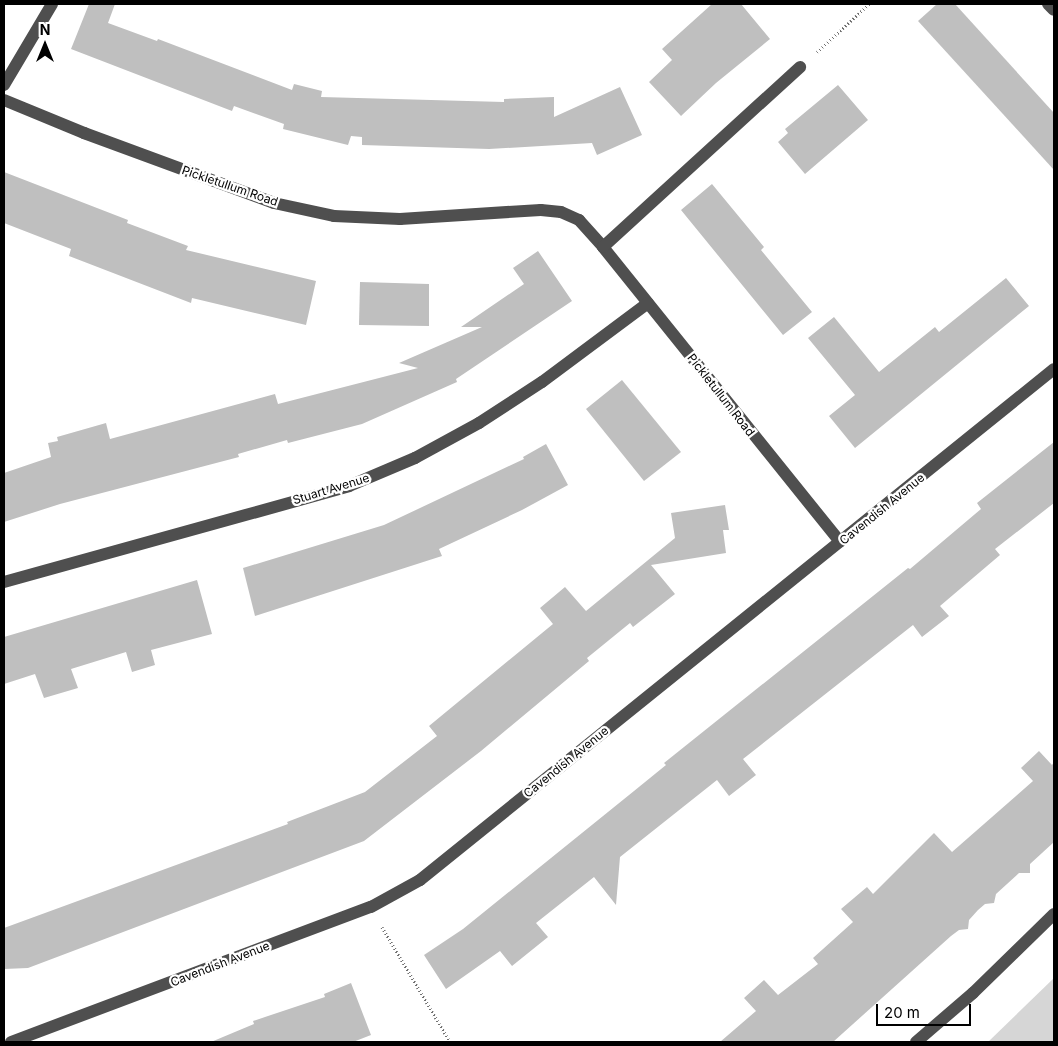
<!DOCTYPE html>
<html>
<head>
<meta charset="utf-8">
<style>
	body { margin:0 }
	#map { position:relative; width:1058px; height:1046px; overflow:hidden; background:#fff; font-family:Inter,sans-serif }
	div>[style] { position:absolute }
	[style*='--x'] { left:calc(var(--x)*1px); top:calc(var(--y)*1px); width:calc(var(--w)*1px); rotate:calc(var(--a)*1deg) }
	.green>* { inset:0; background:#d6d6d6 }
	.building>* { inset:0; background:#bfbfbf }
	.path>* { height:3px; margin-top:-1.5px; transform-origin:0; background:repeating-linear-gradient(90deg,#717171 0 1px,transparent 0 3.5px) }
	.minor>* { height:12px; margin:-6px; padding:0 6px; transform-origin:6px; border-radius:6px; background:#4f4f4f }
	span { translate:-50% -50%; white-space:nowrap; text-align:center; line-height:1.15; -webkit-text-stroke:4.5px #fff; paint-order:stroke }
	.street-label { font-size:12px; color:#000 }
	.frame { position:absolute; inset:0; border:5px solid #000; pointer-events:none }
	.north { position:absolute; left:20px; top:20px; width:50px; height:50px; -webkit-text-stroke:4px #fff; paint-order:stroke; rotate:0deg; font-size:14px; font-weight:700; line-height:20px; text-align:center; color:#000 }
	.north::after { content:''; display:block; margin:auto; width:18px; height:22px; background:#000; clip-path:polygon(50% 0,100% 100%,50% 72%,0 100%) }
	.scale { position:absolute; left:876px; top:1004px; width:95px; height:22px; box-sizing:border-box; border:2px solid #000; border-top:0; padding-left:6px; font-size:15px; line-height:18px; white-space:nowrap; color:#000; -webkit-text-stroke:4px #fff; paint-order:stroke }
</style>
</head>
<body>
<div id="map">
	<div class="green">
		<i style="clip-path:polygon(1054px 978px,1054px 1042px,988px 1042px)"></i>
	</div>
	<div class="building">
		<i style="clip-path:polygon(89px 4px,115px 4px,108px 23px,157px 41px,158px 39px,292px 90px,294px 84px,322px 91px,321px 97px,504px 102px,504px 99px,554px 97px,554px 117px,620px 87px,642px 135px,597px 155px,592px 143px,489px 149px,362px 145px,362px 137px,351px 136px,348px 145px,283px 129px,284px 124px,234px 106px,232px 111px,71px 49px)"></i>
		<i style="clip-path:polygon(712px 4px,741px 4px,770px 39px,716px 83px,681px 116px,649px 82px,672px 60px,662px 49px)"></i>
		<i style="clip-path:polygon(937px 4px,955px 4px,1054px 113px,1054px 170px,918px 21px)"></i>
		<i style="clip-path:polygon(838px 85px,868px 120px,805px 174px,778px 142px,788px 133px,785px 129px)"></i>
		<i style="clip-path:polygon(4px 172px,128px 220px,127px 223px,188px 246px,186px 250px,316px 281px,306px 325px,192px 298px,191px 303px,69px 256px,71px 249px,4px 223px)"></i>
		<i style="clip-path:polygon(712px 184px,764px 247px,761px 250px,812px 312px,783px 335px,681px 210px)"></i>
		<i style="clip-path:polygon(538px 251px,572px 301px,456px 379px,457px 382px,362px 424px,288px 443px,287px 440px,238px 454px,239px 457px,60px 504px,4px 522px,4px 473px,51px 457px,48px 443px,58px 441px,57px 437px,106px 423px,110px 439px,275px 394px,278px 404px,418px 368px,399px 363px,482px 327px,461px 327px,524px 284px,513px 268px)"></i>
		<i style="clip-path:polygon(1006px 278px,1029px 306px,855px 448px,829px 416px,855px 395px,808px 338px,834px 317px,879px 372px,935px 327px,939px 332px)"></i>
		<i style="clip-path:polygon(360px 282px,429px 284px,429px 326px,359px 325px)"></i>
		<i style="clip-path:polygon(622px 380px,681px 452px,644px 481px,586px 409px)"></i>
		<i style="clip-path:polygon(1054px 442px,1054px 503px,995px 549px,1000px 555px,940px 606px,949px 616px,922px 637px,913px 625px,743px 759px,756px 775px,729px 796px,717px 780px,620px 857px,616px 905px,594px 877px,536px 923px,548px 937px,512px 966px,500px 951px,446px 989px,424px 955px,463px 929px,634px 791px,666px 765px,664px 763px,908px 568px,910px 569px,981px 509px,977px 503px)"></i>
		<i style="clip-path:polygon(546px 444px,568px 485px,522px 510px,439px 549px,442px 556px,255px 616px,243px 568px,384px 525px,524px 459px,523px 457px)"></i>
		<i style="clip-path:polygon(725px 505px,729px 530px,723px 530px,726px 553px,651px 565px,675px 594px,633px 627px,630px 623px,587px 658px,589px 661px,481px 751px,364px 841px,28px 968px,4px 969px,4px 928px,288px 824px,287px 822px,365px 792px,437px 736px,429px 726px,553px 624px,540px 608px,565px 587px,586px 611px,675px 538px,671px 513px)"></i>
		<i style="clip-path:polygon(197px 580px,212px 634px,151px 650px,155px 665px,132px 672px,126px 652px,71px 669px,78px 688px,44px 698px,35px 674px,4px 684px,4px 637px)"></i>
		<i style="clip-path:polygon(1039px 751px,1052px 765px,1054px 762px,1054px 842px,1030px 864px,1030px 873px,1019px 873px,996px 894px,994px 903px,985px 904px,978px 910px,969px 920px,968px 929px,959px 930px,951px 936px,833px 1042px,720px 1042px,756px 1011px,744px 998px,764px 980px,778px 995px,818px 964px,813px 958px,853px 922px,841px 909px,867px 887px,873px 894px,934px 833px,952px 852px,1033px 781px,1021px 768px)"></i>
		<i style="clip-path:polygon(351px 983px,371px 1035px,353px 1042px,211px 1042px,254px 1024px,253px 1021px,325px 997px,324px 994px)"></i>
	</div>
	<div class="path">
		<i style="--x:817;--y:52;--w:71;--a:-42.7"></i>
		<i style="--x:382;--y:927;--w:134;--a:59.4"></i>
	</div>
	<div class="minor">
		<i style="--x:1048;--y:4;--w:8;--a:45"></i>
		<i style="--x:4;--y:85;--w:94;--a:-59.3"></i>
		<i style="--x:4;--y:100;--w:87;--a:22.4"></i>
		<i style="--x:84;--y:133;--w:202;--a:20.2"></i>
		<i style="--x:274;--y:203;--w:61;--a:12.2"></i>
		<i style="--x:334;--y:216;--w:66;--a:2.6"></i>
		<i style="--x:400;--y:219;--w:141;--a:-3.7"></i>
		<i style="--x:541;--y:210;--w:20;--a:6"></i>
		<i style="--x:561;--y:212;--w:20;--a:24"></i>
		<i style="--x:579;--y:220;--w:36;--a:48"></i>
		<i style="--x:603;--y:247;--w:378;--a:51.2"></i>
		<i style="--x:603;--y:247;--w:267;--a:-42.4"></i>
		<i style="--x:4;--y:582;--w:358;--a:-15.5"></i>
		<i style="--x:349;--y:486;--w:72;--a:-23"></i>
		<i style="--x:415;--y:458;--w:73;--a:-28.7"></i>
		<i style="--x:479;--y:423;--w:75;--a:-33.1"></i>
		<i style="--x:542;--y:382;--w:132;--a:-36.7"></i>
		<i style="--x:11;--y:1042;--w:384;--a:-20.6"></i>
		<i style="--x:371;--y:907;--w:56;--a:-28.9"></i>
		<i style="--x:420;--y:880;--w:814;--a:-38.87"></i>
		<i style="--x:916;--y:1042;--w:75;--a:-40.7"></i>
		<i style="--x:973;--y:993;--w:113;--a:-44.3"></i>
	</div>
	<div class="street-label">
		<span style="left:230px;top:186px;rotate:19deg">Pickletullum Road</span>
		<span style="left:721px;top:395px;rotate:52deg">Pickletullum Road</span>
		<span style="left:331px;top:489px;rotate:-17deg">Stuart Avenue</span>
		<span style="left:882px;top:509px;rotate:-39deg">Cavendish Avenue</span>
		<span style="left:566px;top:762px;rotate:-39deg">Cavendish Avenue</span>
		<span style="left:220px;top:964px;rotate:-21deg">Cavendish Avenue</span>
	</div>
	<div class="frame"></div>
	<div class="north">N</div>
	<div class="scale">20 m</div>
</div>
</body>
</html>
